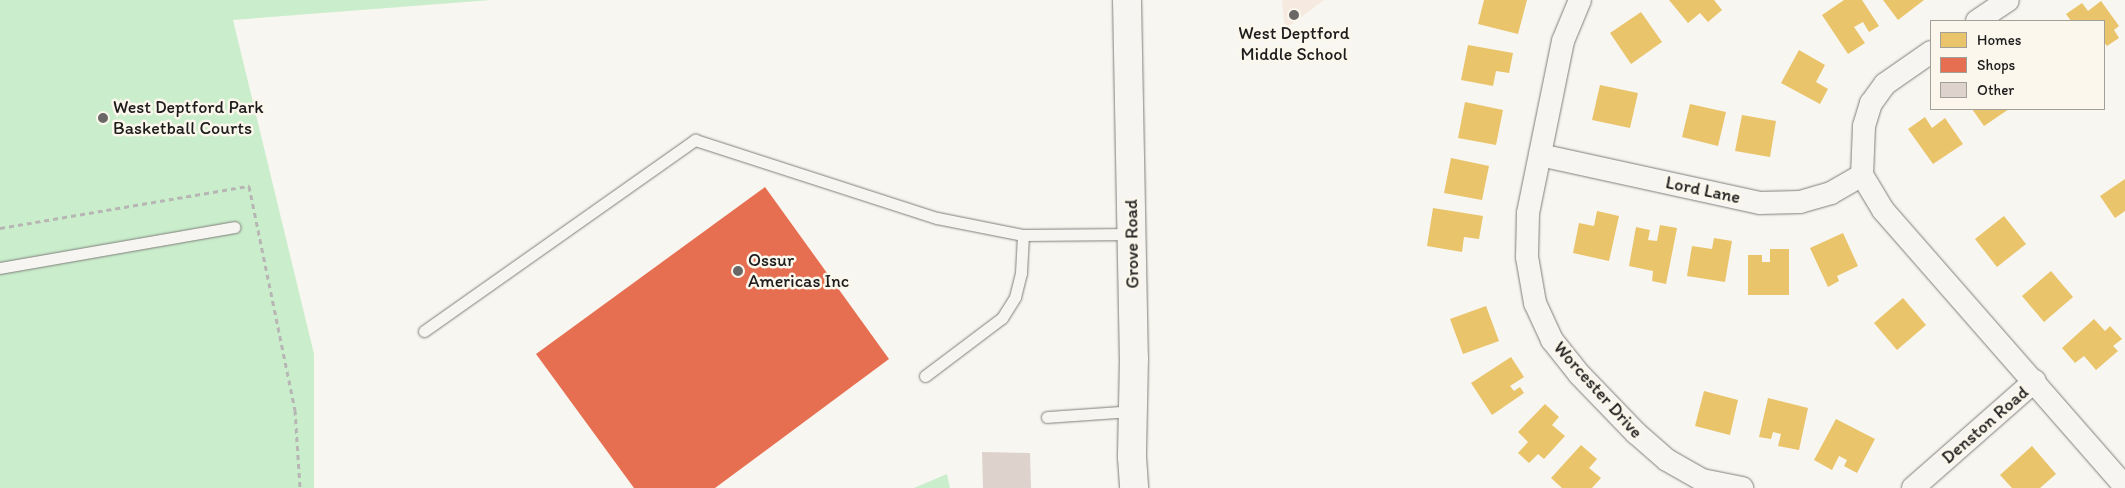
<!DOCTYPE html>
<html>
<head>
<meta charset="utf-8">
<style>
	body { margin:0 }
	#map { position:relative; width:2125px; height:488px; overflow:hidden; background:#f8f6f0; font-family:Itim,sans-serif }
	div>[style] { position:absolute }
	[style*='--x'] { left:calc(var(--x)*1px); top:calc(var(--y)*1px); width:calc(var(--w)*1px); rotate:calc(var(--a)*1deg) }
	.built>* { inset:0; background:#f5e9e0 }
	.green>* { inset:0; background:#caedcb }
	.homes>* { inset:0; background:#e9c46a }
	.shops>* { inset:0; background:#e76f51 }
	.building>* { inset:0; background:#ddd2cc }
	.path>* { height:3px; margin-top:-1.5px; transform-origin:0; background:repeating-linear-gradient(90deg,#b7b6b4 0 5px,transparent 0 9px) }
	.roads { filter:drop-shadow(0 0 1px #7f7e7b) drop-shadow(0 0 1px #7f7e7b) }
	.lane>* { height:11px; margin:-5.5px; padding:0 5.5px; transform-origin:5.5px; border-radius:5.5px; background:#f6f5f1 }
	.street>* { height:22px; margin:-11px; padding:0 11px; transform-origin:11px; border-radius:11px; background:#f6f5f1 }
	.secondary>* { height:28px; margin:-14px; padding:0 14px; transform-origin:14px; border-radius:14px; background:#f6f5f1 }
	.dots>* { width:14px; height:14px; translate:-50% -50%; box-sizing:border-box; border:2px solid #fbf7ec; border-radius:50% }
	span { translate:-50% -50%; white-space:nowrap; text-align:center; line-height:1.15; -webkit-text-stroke:5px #fbf7ec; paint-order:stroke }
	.poi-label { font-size:18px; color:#1c1c1c }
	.left { translate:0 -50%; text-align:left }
	.street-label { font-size:18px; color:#1c1c1c }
	.legend { position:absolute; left:1930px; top:20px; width:175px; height:90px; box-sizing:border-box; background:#fbf7ec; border:1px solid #a29f99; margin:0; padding:6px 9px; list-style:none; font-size:15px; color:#1c1c1c }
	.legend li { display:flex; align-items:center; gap:10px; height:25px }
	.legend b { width:25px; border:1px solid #a29f99 }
</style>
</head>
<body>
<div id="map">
	<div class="built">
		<i style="clip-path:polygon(1282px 0,1324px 0,1285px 29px)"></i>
	</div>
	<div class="green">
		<i style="clip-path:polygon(0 0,491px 0,233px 20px,314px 354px,314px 488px,0 488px)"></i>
		<i style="clip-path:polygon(947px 474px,950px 488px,914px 488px)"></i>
	</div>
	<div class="homes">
		<i style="clip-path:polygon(1484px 0,1527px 0,1518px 34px,1478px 24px)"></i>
		<i style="clip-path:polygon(1669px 0,1714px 0,1722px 10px,1708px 22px,1700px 13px,1688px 23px)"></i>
		<i style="clip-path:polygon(1844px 0,1862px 0,1879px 26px,1869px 32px,1863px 22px,1854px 27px,1865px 43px,1848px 54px,1822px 15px)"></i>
		<i style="clip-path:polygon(1883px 0,1924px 0,1898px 20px)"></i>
		<i style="clip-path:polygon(2101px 1px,2119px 26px,2114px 30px,2119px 38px,2107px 46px,2104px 42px,2104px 21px,2071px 21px,2066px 14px,2082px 3px,2088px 11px)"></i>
		<i style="clip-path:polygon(1641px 12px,1662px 42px,1631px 64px,1610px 33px)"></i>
		<i style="clip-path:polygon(1468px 45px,1513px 53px,1509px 73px,1496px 71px,1493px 86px,1461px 80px)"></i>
		<i style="clip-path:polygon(1799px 50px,1825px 65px,1816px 82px,1828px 89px,1820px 104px,1781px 83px)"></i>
		<i style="clip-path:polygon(1600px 85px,1638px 93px,1630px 128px,1592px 120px)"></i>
		<i style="clip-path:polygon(1465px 102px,1503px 110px,1496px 145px,1458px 138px)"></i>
		<i style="clip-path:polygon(1690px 104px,1726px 112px,1718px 146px,1682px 137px)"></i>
		<i style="clip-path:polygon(1972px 109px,2009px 109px,1984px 126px)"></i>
		<i style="clip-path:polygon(1742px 115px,1776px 121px,1770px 157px,1735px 151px)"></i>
		<i style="clip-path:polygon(1925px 117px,1932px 128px,1945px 118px,1963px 144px,1933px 164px,1908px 129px)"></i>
		<i style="clip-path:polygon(1451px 158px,1489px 166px,1482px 200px,1444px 193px)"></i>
		<i style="clip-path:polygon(2125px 179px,2125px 211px,2115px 218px,2100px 196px)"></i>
		<i style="clip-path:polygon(1433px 208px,1483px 216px,1479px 239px,1464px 237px,1462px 252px,1427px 246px)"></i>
		<i style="clip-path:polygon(1597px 211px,1619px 216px,1609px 261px,1573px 253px,1579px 223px,1594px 226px)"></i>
		<i style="clip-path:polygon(2004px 216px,2026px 244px,1997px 267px,1975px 239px)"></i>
		<i style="clip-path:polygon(1660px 225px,1677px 228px,1666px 284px,1652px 281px,1653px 271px,1629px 266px,1636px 227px,1650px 230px,1648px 240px,1657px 241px)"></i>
		<i style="clip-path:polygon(1843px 233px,1858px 266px,1837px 276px,1839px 281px,1828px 287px,1810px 248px)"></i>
		<i style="clip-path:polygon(1714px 238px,1732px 241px,1725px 282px,1687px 276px,1692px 246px,1712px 249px)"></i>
		<i style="clip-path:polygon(1770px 249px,1789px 249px,1789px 295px,1748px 295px,1748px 255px,1762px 255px,1762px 262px,1770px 262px)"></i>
		<i style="clip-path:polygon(2051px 271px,2073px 297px,2044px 322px,2022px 296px)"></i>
		<i style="clip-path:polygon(1903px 298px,1926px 325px,1897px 350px,1874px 323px)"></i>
		<i style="clip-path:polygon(1486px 306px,1499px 341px,1463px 354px,1450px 319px)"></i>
		<i style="clip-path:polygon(2094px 319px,2105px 331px,2110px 326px,2122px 339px,2113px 346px,2118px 351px,2096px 370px,2084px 356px,2075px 363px,2062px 348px)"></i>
		<i style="clip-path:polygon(1511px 357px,1524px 377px,1510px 386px,1514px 391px,1520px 387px,1524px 393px,1492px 415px,1471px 383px)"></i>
		<i style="clip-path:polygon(1704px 391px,1738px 400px,1730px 435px,1695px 426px)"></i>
		<i style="clip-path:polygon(1768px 398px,1808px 408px,1799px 450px,1778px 446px,1781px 434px,1773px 432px,1771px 439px,1759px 437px)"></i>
		<i style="clip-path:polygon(1545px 404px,1559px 417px,1552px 425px,1565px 436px,1544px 459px,1538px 454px,1529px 463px,1518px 453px,1528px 442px,1518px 432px)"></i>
		<i style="clip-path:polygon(1836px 419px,1875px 439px,1857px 473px,1844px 466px,1847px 460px,1839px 456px,1832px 470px,1814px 460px)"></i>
		<i style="clip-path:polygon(1581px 445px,1597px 459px,1589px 468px,1601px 478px,1592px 488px,1562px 488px,1551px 478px)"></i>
		<i style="clip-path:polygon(2032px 446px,2056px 474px,2040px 488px,2012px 488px,2000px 475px)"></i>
	</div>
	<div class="shops">
		<i style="clip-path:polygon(765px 187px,889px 359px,715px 488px,634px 488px,536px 354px)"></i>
	</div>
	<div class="building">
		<i style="clip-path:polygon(982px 452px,1030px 453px,1031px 488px,983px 488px)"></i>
	</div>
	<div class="path">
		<i style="--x:0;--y:228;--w:253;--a:-9.6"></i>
		<i style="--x:249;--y:186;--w:229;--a:78.4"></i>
		<i style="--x:295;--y:410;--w:78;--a:86.3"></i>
	</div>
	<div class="roads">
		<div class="lane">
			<i style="--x:0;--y:268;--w:238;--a:-9.9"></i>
			<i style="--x:424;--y:331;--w:332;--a:-35.2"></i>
			<i style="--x:695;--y:140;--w:254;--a:17.9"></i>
			<i style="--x:937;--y:218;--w:88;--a:11.2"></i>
			<i style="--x:1023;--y:235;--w:108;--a:-0.5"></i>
			<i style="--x:925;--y:376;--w:96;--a:-37"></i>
			<i style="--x:1002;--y:318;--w:25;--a:-58"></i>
			<i style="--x:1015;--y:297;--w:25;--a:-76"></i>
			<i style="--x:1021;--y:273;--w:38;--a:-87"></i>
			<i style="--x:1047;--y:417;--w:86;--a:-4"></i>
		</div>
		<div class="street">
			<i style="--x:1580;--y:0;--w:44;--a:112.5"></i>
			<i style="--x:1563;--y:41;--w:176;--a:101.5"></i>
			<i style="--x:1528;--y:213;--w:44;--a:91.3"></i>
			<i style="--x:1527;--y:257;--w:47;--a:80.1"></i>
			<i style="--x:1535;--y:303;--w:41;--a:65.3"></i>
			<i style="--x:1552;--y:340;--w:43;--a:51.5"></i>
			<i style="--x:1579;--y:374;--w:82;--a:46"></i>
			<i style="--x:1636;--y:433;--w:41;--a:41.1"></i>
			<i style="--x:1667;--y:460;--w:40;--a:29.7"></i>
			<i style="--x:1702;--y:480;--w:41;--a:11.3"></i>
			<i style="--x:1977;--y:21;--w:37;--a:-34"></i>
			<i style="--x:1931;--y:52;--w:56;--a:145.2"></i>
			<i style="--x:1885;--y:84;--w:24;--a:126"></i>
			<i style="--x:1871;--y:103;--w:24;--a:107"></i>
			<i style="--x:1864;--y:126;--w:49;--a:92.3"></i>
			<i style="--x:1862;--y:175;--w:41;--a:59"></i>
			<i style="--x:1883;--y:210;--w:367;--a:48.8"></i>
			<i style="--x:1540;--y:155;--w:225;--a:12.3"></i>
			<i style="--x:1760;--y:203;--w:40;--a:-1.4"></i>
			<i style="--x:1800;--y:202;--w:32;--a:-16"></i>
			<i style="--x:1831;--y:193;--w:36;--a:-30"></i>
			<i style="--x:1913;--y:488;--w:162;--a:-41.3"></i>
		</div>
		<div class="secondary">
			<i style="--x:1127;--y:0;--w:358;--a:88.9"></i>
			<i style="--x:1134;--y:358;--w:99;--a:91.2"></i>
			<i style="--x:1132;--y:457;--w:31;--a:86"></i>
		</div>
	</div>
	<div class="dots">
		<i style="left:1294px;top:15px;background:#696866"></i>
		<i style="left:103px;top:118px;background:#696866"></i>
		<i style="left:738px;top:271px;background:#696866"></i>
	</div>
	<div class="poi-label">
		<span style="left:1294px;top:44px">West Deptford<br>Middle School</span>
		<span class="left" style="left:113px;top:118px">West Deptford Park<br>Basketball Courts</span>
		<span class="left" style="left:748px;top:271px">Ossur<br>Americas Inc</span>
	</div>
	<div class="street-label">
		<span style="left:1703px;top:190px;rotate:12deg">Lord Lane</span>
		<span style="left:1132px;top:244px;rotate:-91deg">Grove Road</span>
		<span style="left:1598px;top:390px;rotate:48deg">Worcester Drive</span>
		<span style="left:1985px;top:425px;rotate:-41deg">Denston Road</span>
	</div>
	<ul class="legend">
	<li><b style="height:14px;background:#e9c46a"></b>Homes</li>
	<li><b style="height:14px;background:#e76f51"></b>Shops</li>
	<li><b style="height:14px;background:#ddd2cc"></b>Other</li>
	</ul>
</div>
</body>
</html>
